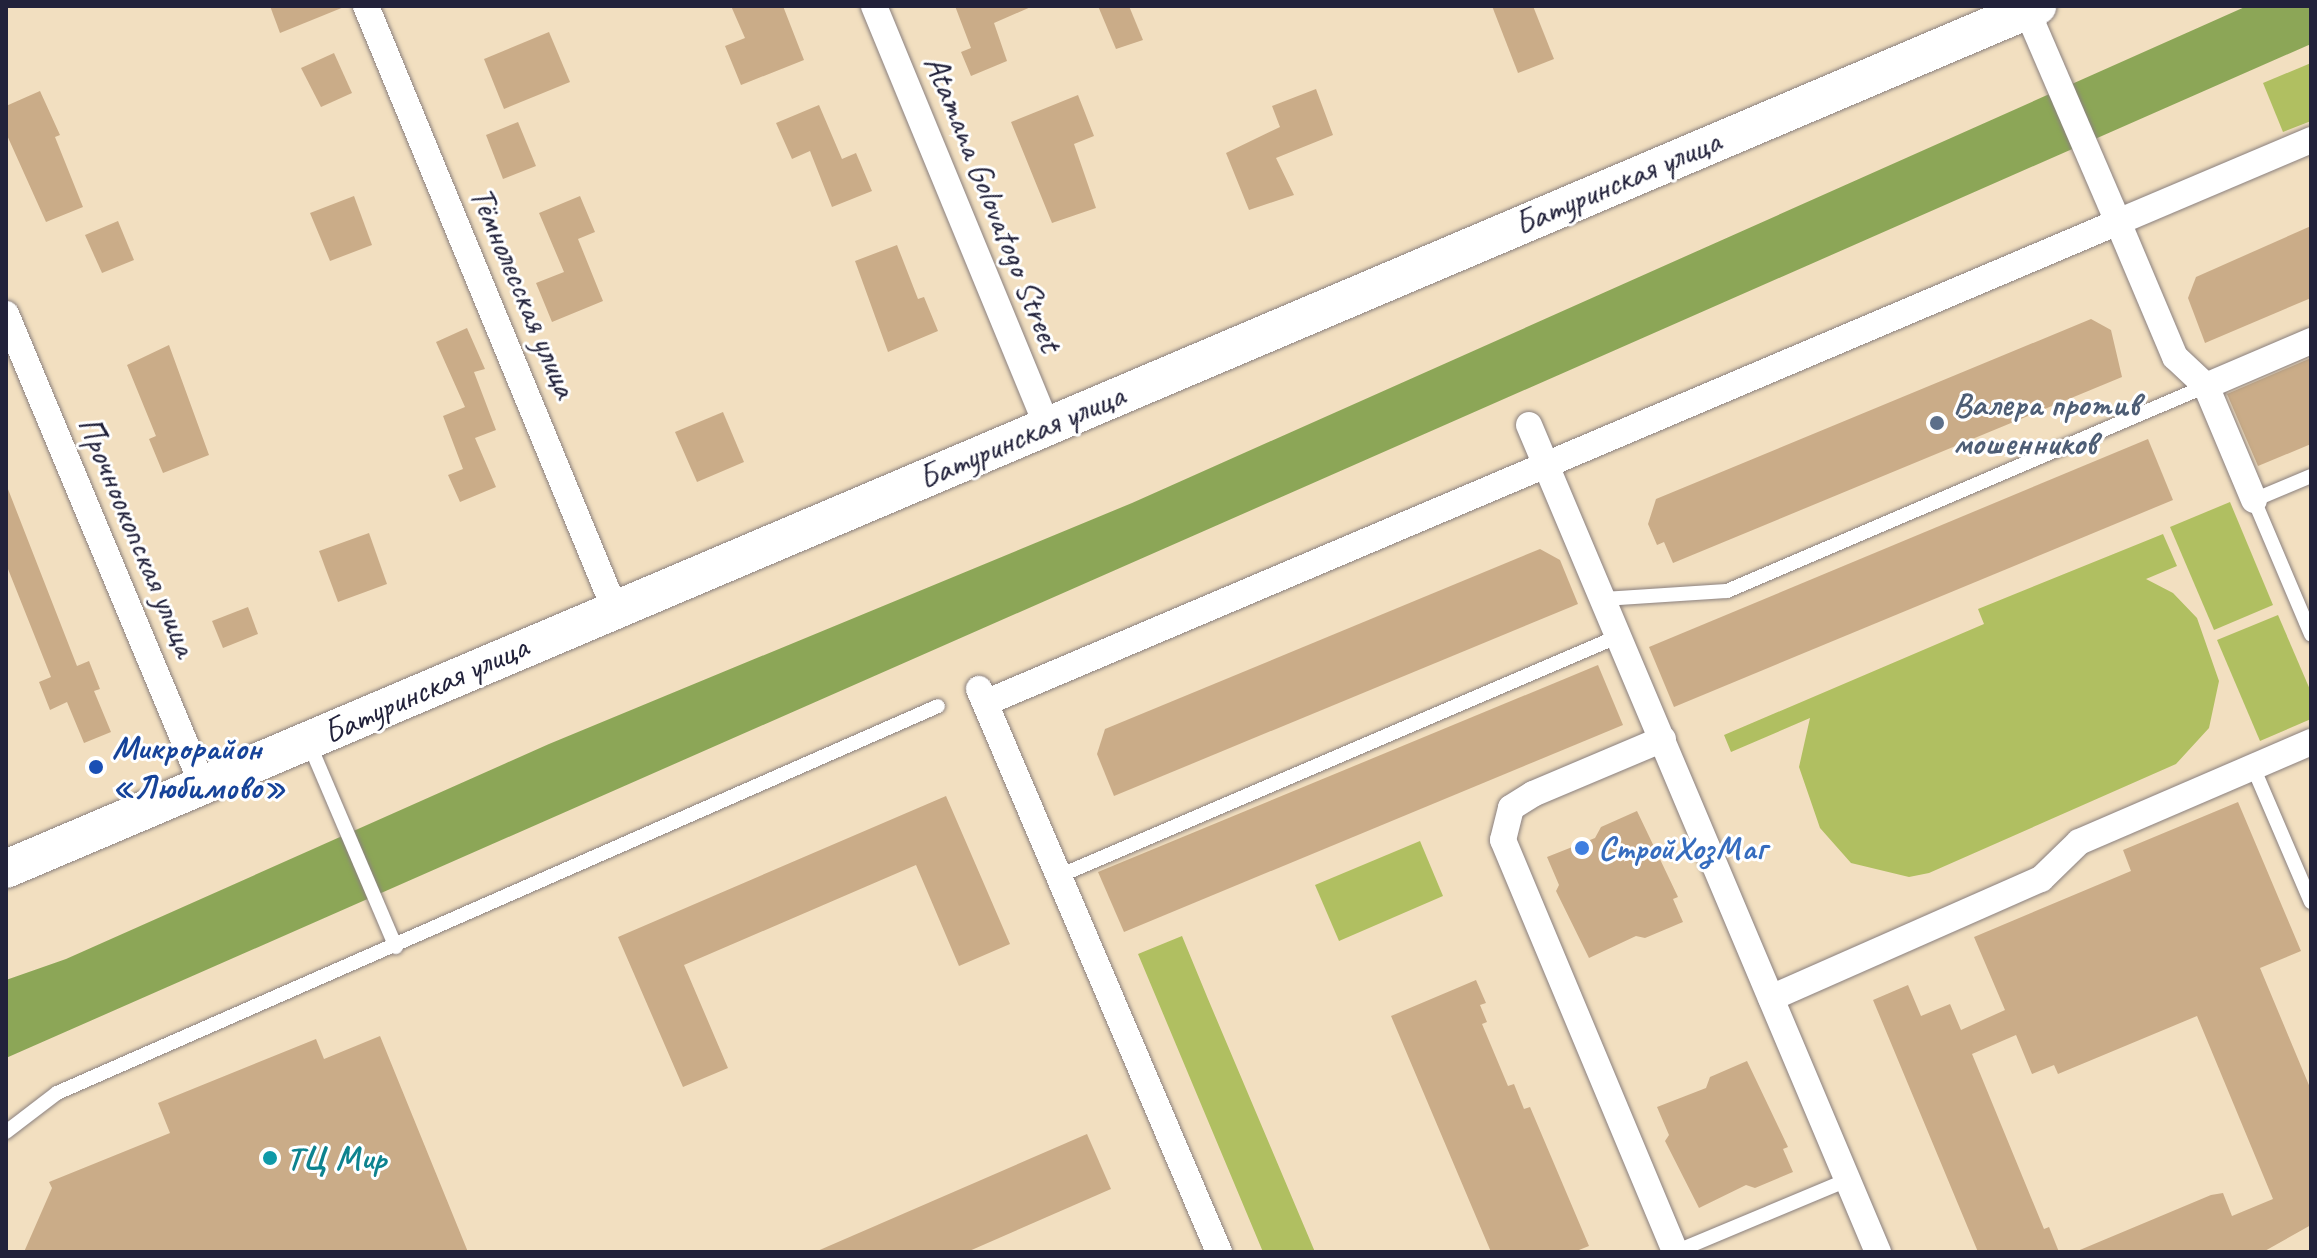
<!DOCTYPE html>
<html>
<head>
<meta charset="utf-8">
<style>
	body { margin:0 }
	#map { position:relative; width:2317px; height:1258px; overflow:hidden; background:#f2dfc0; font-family:Caveat,sans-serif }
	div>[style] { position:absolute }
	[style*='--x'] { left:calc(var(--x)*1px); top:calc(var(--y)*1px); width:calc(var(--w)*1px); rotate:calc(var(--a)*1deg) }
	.green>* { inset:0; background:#b0bf61 }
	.forest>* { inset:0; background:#8ca657 }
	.building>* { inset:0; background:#caac88 }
	.roads { filter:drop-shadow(0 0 2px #8a807e) drop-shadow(0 0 2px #8a807e) }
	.lane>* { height:14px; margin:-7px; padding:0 7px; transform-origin:7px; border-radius:7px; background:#fff }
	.street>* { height:26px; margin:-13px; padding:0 13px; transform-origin:13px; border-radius:13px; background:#fff }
	.secondary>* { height:38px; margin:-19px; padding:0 19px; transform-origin:19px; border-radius:19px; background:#fff }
	.dots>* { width:22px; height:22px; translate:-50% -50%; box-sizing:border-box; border:4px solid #fff; border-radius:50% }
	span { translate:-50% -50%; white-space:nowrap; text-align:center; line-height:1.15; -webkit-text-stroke:6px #fff; paint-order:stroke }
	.street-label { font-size:34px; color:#22223b }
	.service-label { font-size:34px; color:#4e5e75; font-weight:700 }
	.left { translate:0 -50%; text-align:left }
	.transit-label { font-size:34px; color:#164399; font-weight:700 }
	.shop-label { font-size:34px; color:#366cbe; font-weight:700 }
	.culture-label { font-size:34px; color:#0d838f; font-weight:700 }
	.frame { position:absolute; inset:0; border:8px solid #22223b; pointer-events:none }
</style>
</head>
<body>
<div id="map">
	<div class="green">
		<i style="clip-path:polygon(2311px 63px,2311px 121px,2283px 132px,2263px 83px)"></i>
		<i style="clip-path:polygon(2230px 502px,2273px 605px,2214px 630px,2170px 527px)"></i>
		<i style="clip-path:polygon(2163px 534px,2177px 566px,2146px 579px,2173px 593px,2197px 618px,2219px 681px,2209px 728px,2176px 764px,1929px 873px,1909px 877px,1851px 863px,1820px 828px,1799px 767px,1810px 718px,1731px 752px,1724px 735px,1984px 624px,1978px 609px)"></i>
		<i style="clip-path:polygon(2278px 615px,2311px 692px,2311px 719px,2260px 741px,2217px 640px)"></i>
		<i style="clip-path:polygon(1420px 841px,1443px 896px,1339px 941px,1315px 885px)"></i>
		<i style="clip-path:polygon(1182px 936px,1208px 999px,1315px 1252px,1263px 1252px,1138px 954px)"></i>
	</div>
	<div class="forest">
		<i style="clip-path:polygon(2247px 6px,2311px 6px,2311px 44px,6px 1058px,6px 980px,66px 959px,549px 744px,1132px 503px)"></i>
	</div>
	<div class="building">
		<i style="clip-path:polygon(270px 6px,344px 6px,344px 7px,280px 33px)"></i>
		<i style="clip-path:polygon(731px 6px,783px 6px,804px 60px,741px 85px,725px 46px,745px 38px)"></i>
		<i style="clip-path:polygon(955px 6px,1033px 6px,994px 23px,1007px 61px,971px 76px,961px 52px,971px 48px)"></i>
		<i style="clip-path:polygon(1098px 6px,1129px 6px,1143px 40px,1116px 49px)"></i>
		<i style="clip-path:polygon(1492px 6px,1533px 6px,1554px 59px,1518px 73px)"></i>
		<i style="clip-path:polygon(549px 32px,570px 82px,504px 109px,484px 59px)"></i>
		<i style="clip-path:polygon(334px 53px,352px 93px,321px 107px,301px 68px)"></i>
		<i style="clip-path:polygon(1316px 89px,1333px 135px,1276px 158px,1294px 195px,1249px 210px,1226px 153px,1280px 127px,1272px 106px)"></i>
		<i style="clip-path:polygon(40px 91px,60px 135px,55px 137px,83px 207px,46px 222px,6px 133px,6px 106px)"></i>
		<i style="clip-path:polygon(1078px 95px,1094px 136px,1074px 144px,1096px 208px,1052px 223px,1011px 122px)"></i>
		<i style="clip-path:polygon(819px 105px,842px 159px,856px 153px,872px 191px,832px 207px,810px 151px,792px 159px,776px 123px)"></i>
		<i style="clip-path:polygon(518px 122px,536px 166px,503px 179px,486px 135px)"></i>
		<i style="clip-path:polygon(354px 196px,372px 245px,330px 261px,310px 213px)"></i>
		<i style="clip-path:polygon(580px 196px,595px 232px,578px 239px,603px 301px,552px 322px,536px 283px,564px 272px,539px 213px)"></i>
		<i style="clip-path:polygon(118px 221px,134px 260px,102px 273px,85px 235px)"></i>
		<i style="clip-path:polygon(2311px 226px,2311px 298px,2205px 343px,2188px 298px,2196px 277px)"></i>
		<i style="clip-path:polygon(897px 245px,918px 299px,924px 297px,938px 331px,888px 352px,855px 261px)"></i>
		<i style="clip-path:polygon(2091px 319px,2111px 330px,2122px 377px,1673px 563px,1664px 542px,1657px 545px,1648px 524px,1656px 499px)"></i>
		<i style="clip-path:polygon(467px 328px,485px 369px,474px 372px,496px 430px,475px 438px,496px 487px,460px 502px,448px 475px,463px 469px,443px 416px,465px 407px,436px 342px)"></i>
		<i style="clip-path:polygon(169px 345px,209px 455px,163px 473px,149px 439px,156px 436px,127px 365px)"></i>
		<i style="clip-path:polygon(2311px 358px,2311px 444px,2258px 466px,2227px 394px)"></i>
		<i style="clip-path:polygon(723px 412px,744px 462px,697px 482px,675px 432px)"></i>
		<i style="clip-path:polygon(2148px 439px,2173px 500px,1674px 707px,1649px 647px)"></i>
		<i style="clip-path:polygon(6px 484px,77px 666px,89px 661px,100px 689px,94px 691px,111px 732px,84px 743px,67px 702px,50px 710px,39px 682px,51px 677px,6px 564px)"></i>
		<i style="clip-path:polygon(369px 533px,387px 584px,338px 602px,319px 551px)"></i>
		<i style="clip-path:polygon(1540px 549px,1560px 560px,1578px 604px,1114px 796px,1097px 754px,1105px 729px)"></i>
		<i style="clip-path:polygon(248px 607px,258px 634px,223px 648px,212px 621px)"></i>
		<i style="clip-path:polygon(1598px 665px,1623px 725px,1124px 932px,1098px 872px)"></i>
		<i style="clip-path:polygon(946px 796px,1010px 944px,959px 966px,916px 865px,684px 965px,728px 1068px,683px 1087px,618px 937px)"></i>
		<i style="clip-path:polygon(2238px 802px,2301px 951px,2260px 968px,2311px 1090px,2311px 1225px,2263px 1252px,2075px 1252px,2211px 1195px,2223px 1193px,2232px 1216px,2273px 1199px,2197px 1016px,2058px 1074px,2054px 1065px,2032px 1074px,2016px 1035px,1972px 1054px,2044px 1229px,2049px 1227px,2059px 1252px,1978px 1252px,1873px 1000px,1908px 985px,1921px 1016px,1950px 1004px,1961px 1030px,2005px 1010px,1974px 937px,2131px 871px,2123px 850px)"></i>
		<i style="clip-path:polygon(1637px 811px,1678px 897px,1673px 899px,1683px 922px,1645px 938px,1636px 936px,1589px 958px,1556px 891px,1559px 885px,1547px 857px,1595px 838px,1601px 827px)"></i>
		<i style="clip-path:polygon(1476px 980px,1486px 1003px,1480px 1005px,1487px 1022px,1482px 1024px,1508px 1086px,1514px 1084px,1524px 1109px,1530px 1107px,1589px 1246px,1574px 1252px,1491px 1252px,1391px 1016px)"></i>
		<i style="clip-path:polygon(380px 1036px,468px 1252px,24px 1252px,52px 1188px,49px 1182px,170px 1133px,158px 1103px,316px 1039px,324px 1059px)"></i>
		<i style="clip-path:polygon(1747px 1061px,1788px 1147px,1783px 1149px,1793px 1172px,1755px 1188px,1746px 1185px,1699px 1208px,1665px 1141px,1669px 1135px,1657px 1107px,1706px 1088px,1710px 1077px)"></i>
		<i style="clip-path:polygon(1087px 1134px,1111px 1189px,967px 1252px,815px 1252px)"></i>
	</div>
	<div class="roads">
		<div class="lane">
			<i style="--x:2311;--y:476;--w:62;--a:157.2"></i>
			<i style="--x:2254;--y:500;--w:146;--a:67"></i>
			<i style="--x:1603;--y:599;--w:124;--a:-3.7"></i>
			<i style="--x:1727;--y:591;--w:521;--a:-23.17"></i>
			<i style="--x:308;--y:741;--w:224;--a:66.9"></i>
			<i style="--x:2253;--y:767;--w:147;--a:66.8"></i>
			<i style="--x:1059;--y:876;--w:609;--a:-23.2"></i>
			<i style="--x:6;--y:1132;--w:64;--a:-37.4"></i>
			<i style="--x:57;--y:1093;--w:962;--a:-23.71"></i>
			<i style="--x:1675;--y:1252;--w:186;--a:-22.7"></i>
		</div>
		<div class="street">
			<i style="--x:366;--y:6;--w:650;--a:67.58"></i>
			<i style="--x:874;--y:6;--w:454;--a:67.6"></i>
			<i style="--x:6;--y:314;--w:511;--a:67.35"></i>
			<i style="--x:2206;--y:386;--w:114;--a:-23.2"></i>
			<i style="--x:1529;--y:425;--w:898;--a:67.12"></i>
			<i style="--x:2254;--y:500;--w:124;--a:-112.8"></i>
			<i style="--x:2206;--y:386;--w:42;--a:-136.9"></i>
			<i style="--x:2175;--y:357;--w:147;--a:-112.9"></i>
			<i style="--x:2118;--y:222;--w:210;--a:-23"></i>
			<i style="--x:979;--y:689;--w:612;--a:66.91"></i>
			<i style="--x:985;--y:703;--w:1231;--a:-23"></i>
			<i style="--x:2118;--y:222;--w:230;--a:-113.3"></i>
			<i style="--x:1663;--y:739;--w:141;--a:157.1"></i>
			<i style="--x:1533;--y:794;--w:26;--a:148"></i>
			<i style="--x:1511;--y:808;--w:33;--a:104"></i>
			<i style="--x:1503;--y:840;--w:446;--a:67.3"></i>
			<i style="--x:1771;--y:998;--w:295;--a:-23.8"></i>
			<i style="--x:2041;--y:879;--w:53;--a:-44.2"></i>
			<i style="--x:2079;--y:842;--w:253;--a:-23.3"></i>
		</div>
		<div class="secondary">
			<i style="--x:6;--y:869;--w:2207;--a:-23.02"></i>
		</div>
	</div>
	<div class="dots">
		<i style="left:1937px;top:423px;background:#5c6f8a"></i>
		<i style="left:96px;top:767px;background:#1a4fb4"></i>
		<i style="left:1582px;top:848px;background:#3f7fe0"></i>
		<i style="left:270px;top:1158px;background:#0f9aa8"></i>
	</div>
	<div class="street-label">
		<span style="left:1617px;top:182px;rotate:-23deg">Батуринская улица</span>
		<span style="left:994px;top:203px;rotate:68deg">Atamana Golovatogo Street</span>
		<span style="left:524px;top:292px;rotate:67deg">Тёмнолесская улица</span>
		<span style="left:1021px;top:436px;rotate:-23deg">Батуринская улица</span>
		<span style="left:138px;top:536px;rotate:67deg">Прочноокопская улица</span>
		<span style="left:425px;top:689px;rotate:-24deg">Батуринская улица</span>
	</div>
	<div class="service-label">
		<span class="left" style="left:1953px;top:423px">Валера против<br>мошенников</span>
	</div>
	<div class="transit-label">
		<span class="left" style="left:112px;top:767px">Микрорайон<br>«Любимово»</span>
	</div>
	<div class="shop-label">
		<span class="left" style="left:1598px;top:848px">СтройХозМаг</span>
	</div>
	<div class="culture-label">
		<span class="left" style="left:286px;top:1158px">ТЦ Мир</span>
	</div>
	<div class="frame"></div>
</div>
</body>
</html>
